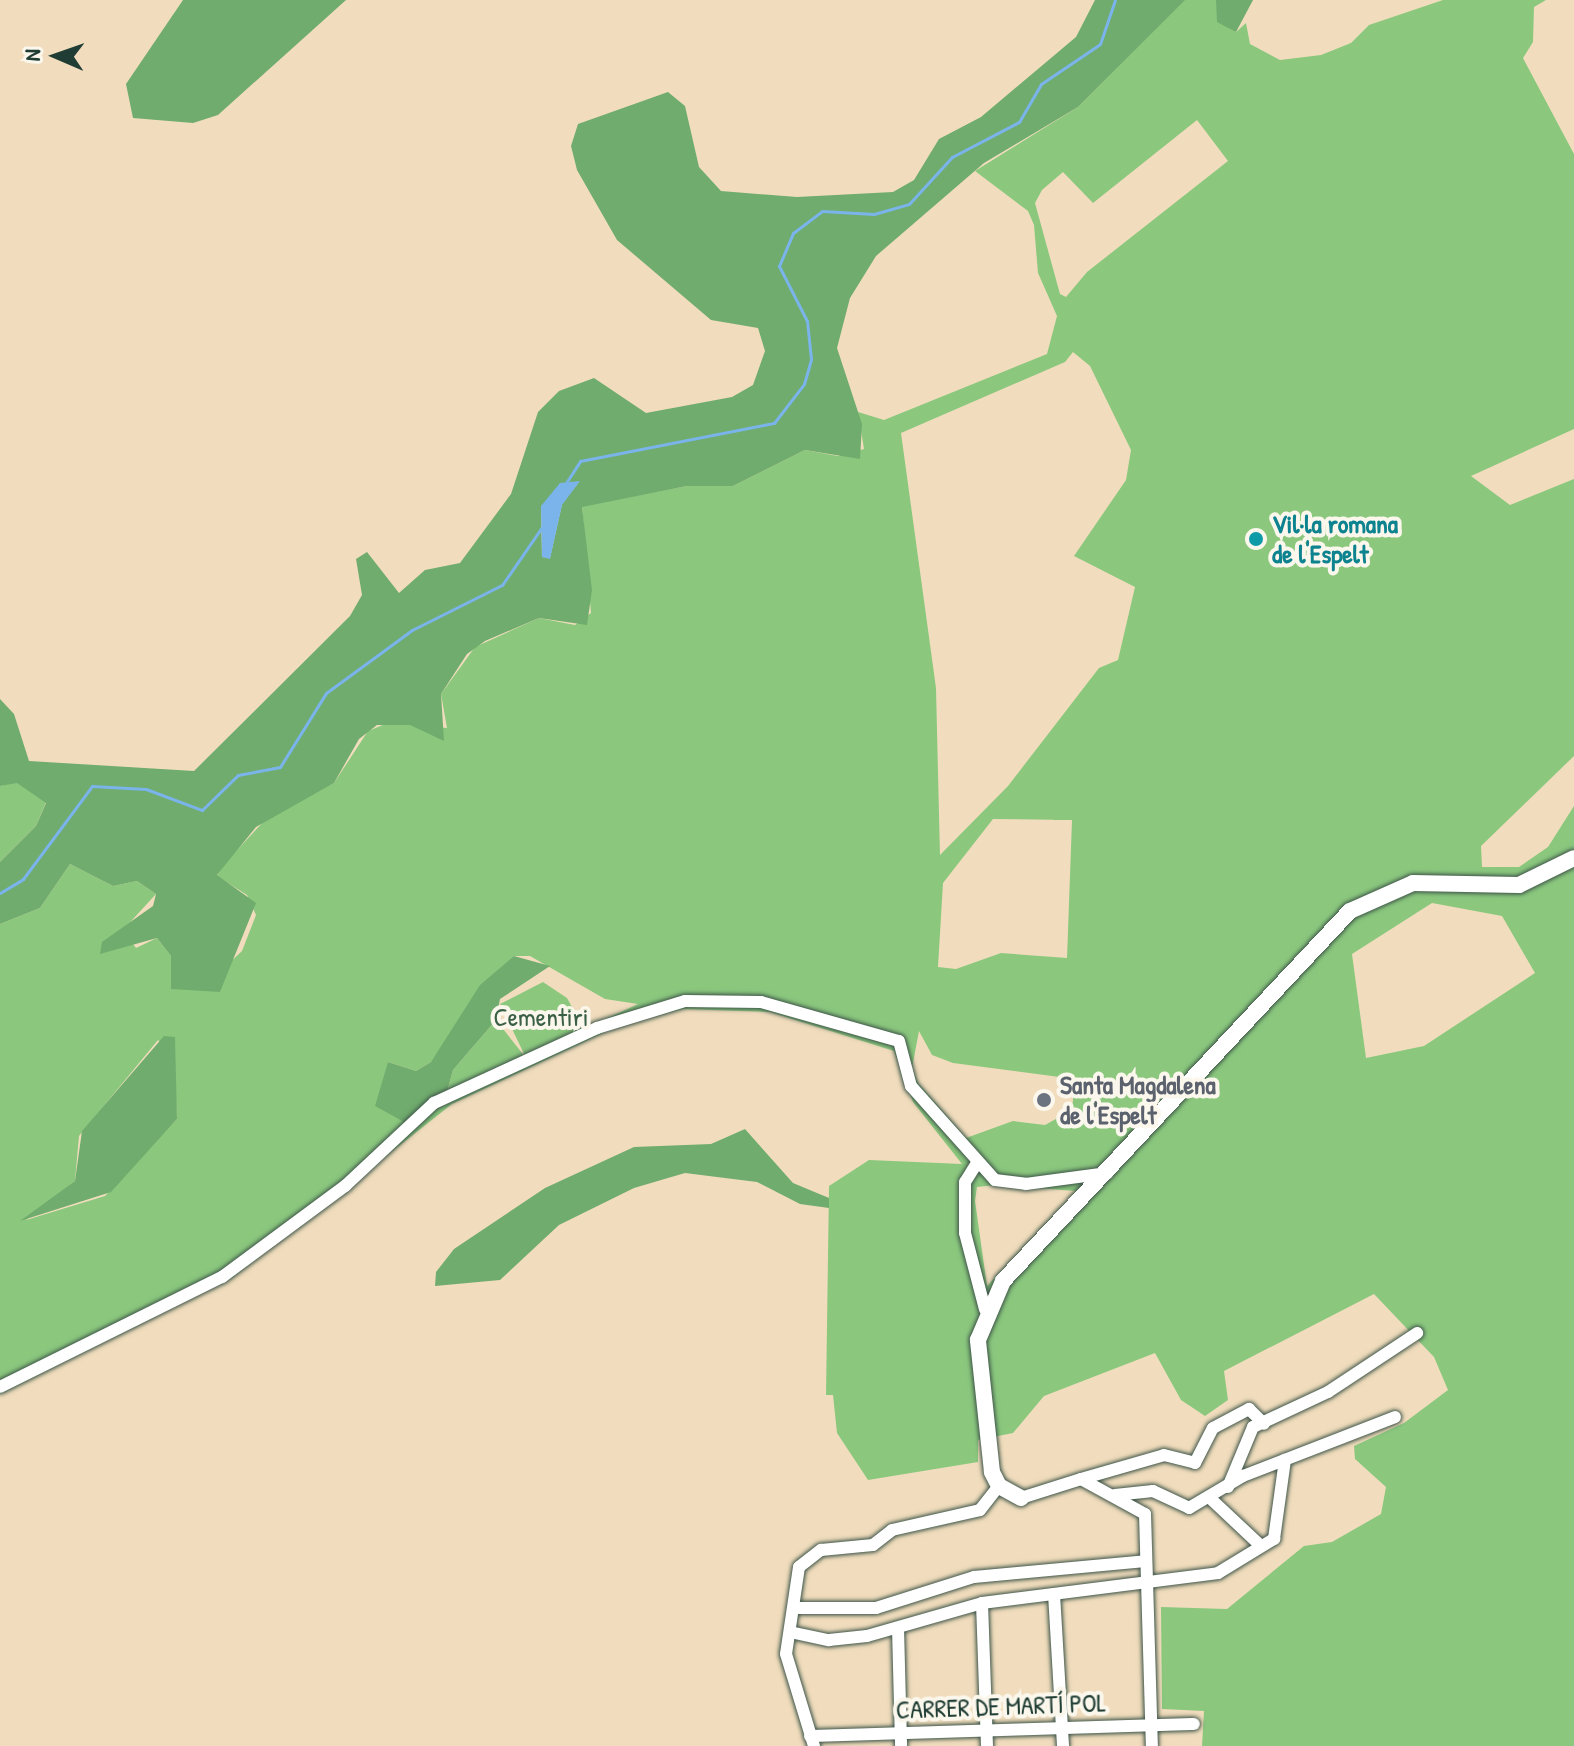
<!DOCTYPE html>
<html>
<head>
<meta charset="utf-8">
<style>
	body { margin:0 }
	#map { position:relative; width:1574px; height:1746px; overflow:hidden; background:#f1ddbd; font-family:"Patrick Hand",sans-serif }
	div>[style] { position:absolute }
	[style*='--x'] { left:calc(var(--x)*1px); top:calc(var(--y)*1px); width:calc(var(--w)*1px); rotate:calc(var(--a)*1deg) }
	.green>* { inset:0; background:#8bc87e }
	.forest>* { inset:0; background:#70ac6d }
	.water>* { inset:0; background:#7ab4eb }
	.stream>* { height:3px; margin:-1.5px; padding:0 1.5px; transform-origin:1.5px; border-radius:1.5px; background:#7ab4eb }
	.roads { filter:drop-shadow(0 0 2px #3e5549) drop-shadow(0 0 2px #3e5549) }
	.minor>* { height:12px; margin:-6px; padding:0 6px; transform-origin:6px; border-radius:6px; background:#fff }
	.tertiary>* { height:16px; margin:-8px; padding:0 8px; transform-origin:8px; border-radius:8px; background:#fff }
	.dots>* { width:22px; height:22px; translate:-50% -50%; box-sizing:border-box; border:4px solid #fbf7ec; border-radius:50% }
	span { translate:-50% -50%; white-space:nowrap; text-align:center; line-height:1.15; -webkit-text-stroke:8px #fbf7ec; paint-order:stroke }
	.culture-label { font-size:26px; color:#0d838f; font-weight:700 }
	.left { translate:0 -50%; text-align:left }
	.park-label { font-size:26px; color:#3a6046 }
	.worship-label { font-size:26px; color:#5b616d; font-weight:700 }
	.street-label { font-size:26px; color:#1f3d34 }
	.north { position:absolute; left:16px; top:16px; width:80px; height:80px; -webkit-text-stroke:6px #fbf7ec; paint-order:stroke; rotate:272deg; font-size:22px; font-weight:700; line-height:32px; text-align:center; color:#1f3d34 }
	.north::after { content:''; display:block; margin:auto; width:28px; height:36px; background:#1f3d34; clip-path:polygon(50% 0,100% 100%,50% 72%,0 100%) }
</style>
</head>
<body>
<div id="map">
	<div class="green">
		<i style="clip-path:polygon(evenodd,1184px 0,1216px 0,1236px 32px,1246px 23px,1250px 44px,1280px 60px,1321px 55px,1351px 43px,1369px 25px,1443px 0,1546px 0,1534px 7px,1533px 42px,1523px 58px,1574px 154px,1574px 429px,1471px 476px,1510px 505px,1574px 479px,1574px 756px,1481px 846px,1482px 867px,1519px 867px,1548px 847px,1574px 806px,1574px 1746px,1202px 1746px,1204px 1711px,1162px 1709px,1161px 1607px,1227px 1609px,1304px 1546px,1332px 1542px,1381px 1514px,1386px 1487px,1355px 1459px,1354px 1446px,1404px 1423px,1448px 1390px,1434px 1357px,1374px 1294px,1224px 1371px,1228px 1400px,1205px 1416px,1181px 1400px,1155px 1353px,1044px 1396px,1013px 1433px,978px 1440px,978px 1462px,868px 1480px,837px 1433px,833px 1395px,826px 1395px,829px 1186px,869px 1160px,962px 1164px,913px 1102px,894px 1051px,770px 1012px,683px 1009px,622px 1024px,452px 1104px,232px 1278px,0 1394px,0 924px,40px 908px,70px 864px,113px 886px,137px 881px,156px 894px,123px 930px,136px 948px,157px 938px,171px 956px,171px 978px,220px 992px,225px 967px,242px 951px,256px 915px,247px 895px,217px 876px,223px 865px,266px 819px,334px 783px,368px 731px,388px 723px,447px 728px,441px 694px,475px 647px,539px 618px,575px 625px,591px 613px,582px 506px,687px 486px,733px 486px,805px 450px,838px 456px,864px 449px,858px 412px,884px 420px,1047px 354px,1057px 316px,1038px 273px,1034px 225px,1028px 211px,975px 171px,1078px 107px,1184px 0,1197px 120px,1228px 161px,1087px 272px,1066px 297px,1060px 294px,1035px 203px,1042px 190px,1063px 172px,1093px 203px,1197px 120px,1184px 0,1073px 352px,1090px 366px,1131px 450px,1126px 480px,1074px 556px,1135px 587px,1118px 660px,1099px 668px,1008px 786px,940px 855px,936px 688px,901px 433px,1065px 362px,1073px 352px,1184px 0,993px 819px,1072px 820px,1067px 958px,1001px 953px,956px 969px,938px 967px,943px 883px,993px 819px,1184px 0,1432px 903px,1502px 916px,1535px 973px,1424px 1046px,1366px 1058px,1352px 954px,1432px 903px,1184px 0,514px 956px,530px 956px,605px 999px,638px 1004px,584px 1029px,567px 998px,543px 982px,500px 1004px,526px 1058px,496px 1020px,453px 1070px,447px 1092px,402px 1119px,388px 1062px,416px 1071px,431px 1062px,514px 956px,1184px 0,919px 1031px,932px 1055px,953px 1063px,1075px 1079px,1072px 1110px,1045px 1125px,1013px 1121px,966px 1138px,918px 1083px,912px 1068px,919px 1031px,1184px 0,158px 1040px,173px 1057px,177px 1119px,105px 1196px,26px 1220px,75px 1181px,79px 1136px,158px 1040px,1184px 0,996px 1185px,1076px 1191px,987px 1286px,975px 1201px,977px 1187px,996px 1185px)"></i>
		<i style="clip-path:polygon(17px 782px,46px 802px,36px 826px,0 862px,0 786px)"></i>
	</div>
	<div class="forest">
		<i style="clip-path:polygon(183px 0,346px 0,218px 115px,193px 123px,133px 118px,126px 84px)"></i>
		<i style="clip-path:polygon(evenodd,1095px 0,1185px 0,1078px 107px,984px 163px,876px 256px,850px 298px,837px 348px,862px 424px,860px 459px,805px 450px,733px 486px,687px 486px,582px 507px,592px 590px,587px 625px,539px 618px,485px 641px,467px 654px,441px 694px,444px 741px,410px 725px,377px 725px,359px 739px,334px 783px,256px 827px,217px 875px,256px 903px,220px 992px,171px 989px,171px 956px,157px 938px,100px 954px,102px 942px,153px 906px,156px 894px,137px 881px,113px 886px,70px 864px,40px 908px,0 924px,0 862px,36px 826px,46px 803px,17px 783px,0 786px,0 699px,14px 714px,29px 761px,194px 771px,350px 616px,362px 595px,356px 559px,367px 552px,399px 593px,425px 570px,460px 563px,511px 494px,538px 412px,559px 391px,594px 378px,646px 413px,732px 397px,753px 385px,765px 351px,758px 328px,711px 320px,617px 240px,577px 170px,571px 146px,578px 124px,668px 92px,685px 106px,699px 167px,721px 191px,797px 197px,893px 192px,914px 180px,939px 139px,981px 117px,1076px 37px,1095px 0,579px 482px,562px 504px,550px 558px,542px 557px,541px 506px,579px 482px)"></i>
		<i style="clip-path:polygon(1216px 0,1253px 0,1236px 32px,1217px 22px)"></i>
		<i style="clip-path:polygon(514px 956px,550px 966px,500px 999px,496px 1020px,453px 1070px,447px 1092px,406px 1123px,375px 1106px,388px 1062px,416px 1071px,431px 1062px,480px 985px)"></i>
		<i style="clip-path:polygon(164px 1036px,175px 1037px,177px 1119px,111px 1192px,20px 1221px,75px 1181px,82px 1131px)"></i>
		<i style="clip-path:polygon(745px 1129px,793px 1183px,829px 1198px,829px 1208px,800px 1204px,757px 1182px,685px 1173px,634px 1188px,559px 1225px,500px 1280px,435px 1286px,436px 1272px,454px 1249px,545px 1188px,634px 1147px,711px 1144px)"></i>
	</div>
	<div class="water">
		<i style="clip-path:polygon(580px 481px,562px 505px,550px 559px,542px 557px,541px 506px,560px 483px)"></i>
	</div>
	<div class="stream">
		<i style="--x:564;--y:486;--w:30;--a:-57"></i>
		<i style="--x:580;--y:461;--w:198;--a:-11.1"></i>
		<i style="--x:774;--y:423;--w:49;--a:-52.4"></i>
		<i style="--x:804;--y:384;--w:26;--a:-74"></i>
		<i style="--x:811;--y:359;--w:38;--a:-96"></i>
		<i style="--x:807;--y:321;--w:62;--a:-117"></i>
		<i style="--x:779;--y:266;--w:36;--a:-67"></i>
		<i style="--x:793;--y:233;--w:36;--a:-37"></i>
		<i style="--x:822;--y:211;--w:52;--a:3.3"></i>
		<i style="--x:874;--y:214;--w:36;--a:-16"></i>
		<i style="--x:909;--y:204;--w:64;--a:-47.5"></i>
		<i style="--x:952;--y:157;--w:76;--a:-27.6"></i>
		<i style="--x:1019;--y:122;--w:44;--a:-59.9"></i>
		<i style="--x:1041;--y:84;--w:71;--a:-34.1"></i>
		<i style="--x:1100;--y:44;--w:46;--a:-71.2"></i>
		<i style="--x:0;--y:893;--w:27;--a:-31"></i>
		<i style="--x:23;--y:879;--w:116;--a:-53.4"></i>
		<i style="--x:92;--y:786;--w:54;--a:3.2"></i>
		<i style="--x:146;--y:789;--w:60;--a:20.6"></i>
		<i style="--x:202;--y:810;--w:50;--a:-44.2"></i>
		<i style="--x:238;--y:775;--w:43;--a:-10.8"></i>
		<i style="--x:280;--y:767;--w:87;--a:-58.1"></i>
		<i style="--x:326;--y:693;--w:107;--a:-36.2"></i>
		<i style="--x:412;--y:630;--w:101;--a:-26.6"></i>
		<i style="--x:502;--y:585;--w:70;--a:-55.4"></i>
	</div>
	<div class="roads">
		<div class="minor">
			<i style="--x:977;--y:1163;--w:22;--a:122"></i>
			<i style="--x:965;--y:1182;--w:51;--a:90"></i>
			<i style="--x:965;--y:1233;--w:79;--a:75.3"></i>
			<i style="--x:0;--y:1387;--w:248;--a:-26.4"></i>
			<i style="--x:222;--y:1277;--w:153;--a:-36.5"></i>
			<i style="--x:345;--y:1186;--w:122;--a:-43"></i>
			<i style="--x:434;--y:1103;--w:179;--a:-24.7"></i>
			<i style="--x:597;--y:1028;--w:92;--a:-17.1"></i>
			<i style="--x:685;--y:1001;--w:76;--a:0.8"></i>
			<i style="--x:761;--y:1002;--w:143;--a:15.8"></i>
			<i style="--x:899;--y:1041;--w:47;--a:75.1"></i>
			<i style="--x:911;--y:1086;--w:126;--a:48.2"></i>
			<i style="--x:995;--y:1180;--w:31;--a:7"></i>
			<i style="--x:1026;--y:1184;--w:82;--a:-7.7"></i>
			<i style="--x:1081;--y:1479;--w:86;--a:-16.1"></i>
			<i style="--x:1164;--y:1455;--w:32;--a:14"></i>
			<i style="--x:1195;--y:1463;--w:39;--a:-63"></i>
			<i style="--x:1213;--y:1428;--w:41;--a:-27.8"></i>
			<i style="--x:1249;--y:1409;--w:21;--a:45"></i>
			<i style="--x:1228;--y:1487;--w:65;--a:-67.4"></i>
			<i style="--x:1253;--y:1427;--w:83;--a:-25"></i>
			<i style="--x:1328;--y:1392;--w:107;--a:-33.5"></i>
			<i style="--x:1115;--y:1495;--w:38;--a:-6"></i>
			<i style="--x:1153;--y:1491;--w:40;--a:25"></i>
			<i style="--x:1189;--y:1508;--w:63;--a:-30.7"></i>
			<i style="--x:1243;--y:1476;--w:163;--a:-21.2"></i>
			<i style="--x:1021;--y:1498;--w:63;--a:-17.6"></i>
			<i style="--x:1081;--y:1479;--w:73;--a:28.7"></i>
			<i style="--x:1145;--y:1514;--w:232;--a:88.3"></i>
			<i style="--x:1212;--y:1500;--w:67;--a:43.2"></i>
			<i style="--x:1054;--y:1594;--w:152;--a:86.6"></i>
			<i style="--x:982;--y:1603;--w:143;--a:88"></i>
			<i style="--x:794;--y:1608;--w:82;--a:0"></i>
			<i style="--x:876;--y:1608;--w:103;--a:-17.6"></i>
			<i style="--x:974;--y:1577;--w:172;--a:-5.3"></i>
			<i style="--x:898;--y:1628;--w:118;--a:88.5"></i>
			<i style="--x:790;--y:1632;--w:40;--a:12"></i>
			<i style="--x:829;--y:1640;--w:38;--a:-6"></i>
			<i style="--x:867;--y:1636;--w:120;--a:-16"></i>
			<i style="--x:982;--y:1603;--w:238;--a:-7.2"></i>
			<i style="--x:1218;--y:1573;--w:66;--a:-31.3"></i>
			<i style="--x:1274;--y:1539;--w:80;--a:-82.1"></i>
			<i style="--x:810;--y:1736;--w:384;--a:-1.8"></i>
			<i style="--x:814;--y:1746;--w:96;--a:-106.9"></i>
			<i style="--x:786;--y:1654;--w:88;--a:-81.5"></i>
			<i style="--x:799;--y:1567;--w:28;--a:-38"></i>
			<i style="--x:821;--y:1550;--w:52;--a:-5.5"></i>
			<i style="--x:873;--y:1545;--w:24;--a:-38"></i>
			<i style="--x:892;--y:1530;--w:90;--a:-12.8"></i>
			<i style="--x:980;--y:1510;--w:31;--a:-52"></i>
		</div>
		<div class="tertiary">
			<i style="--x:1021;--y:1498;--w:25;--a:-151"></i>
			<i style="--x:999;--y:1486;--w:16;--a:-117"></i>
			<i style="--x:992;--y:1472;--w:133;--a:-96.1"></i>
			<i style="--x:978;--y:1340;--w:64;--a:-67"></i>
			<i style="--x:1003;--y:1281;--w:507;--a:-46.84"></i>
			<i style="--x:1350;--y:911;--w:69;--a:-24"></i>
			<i style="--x:1413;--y:883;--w:106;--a:1.1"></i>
			<i style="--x:1519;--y:885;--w:61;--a:-26.1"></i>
		</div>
	</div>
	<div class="dots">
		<i style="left:1256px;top:539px;background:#0f9aa8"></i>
		<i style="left:1044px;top:1100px;background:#6b7280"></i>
	</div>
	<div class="culture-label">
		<span class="left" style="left:1272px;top:539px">Vil·la romana<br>de l'Espelt</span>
	</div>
	<div class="park-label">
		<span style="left:541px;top:1017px">Cementiri</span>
	</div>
	<div class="worship-label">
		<span class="left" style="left:1060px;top:1100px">Santa Magdalena<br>de l'Espelt</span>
	</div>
	<div class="street-label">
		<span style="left:1001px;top:1706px;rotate:-2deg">CARRER DE MARTÍ POL</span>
	</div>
	<div class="north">N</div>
</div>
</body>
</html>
